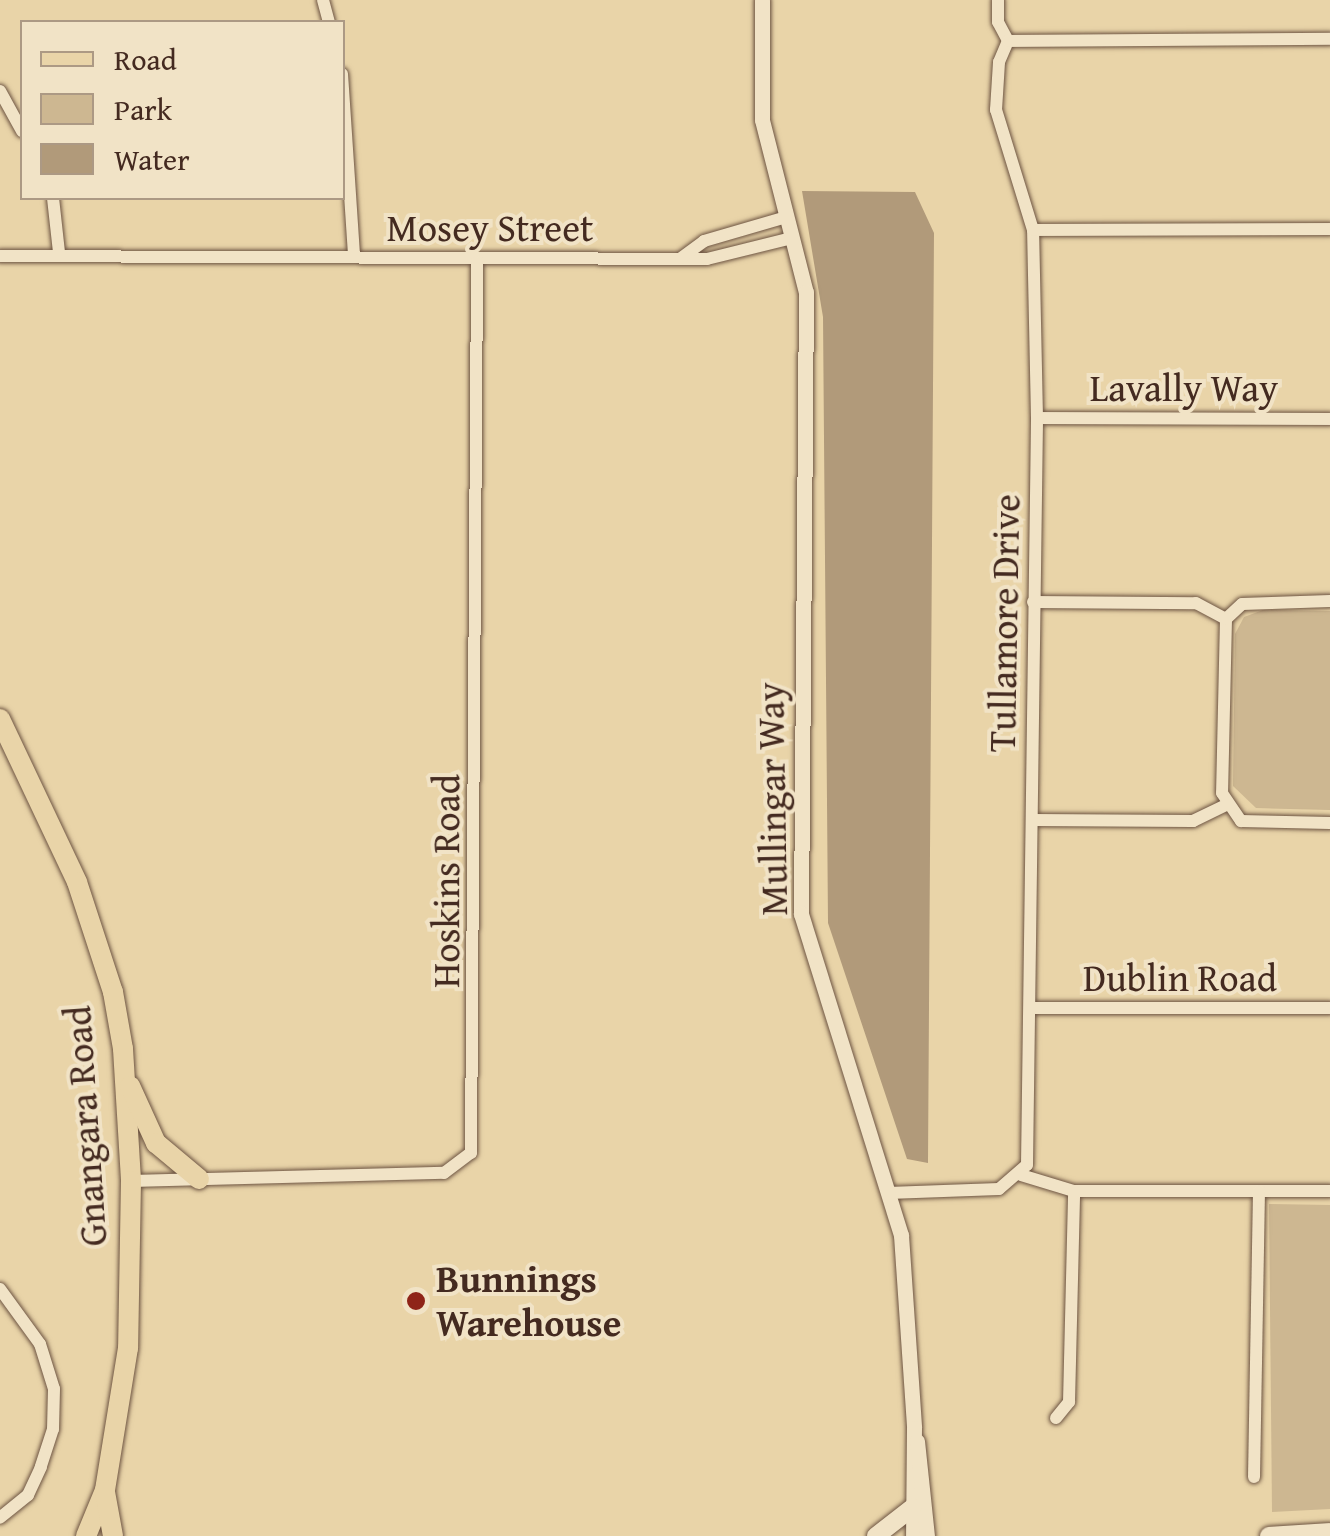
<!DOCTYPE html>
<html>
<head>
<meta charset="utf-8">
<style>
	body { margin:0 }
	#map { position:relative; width:1330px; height:1536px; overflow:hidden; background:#e9d4a8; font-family:"Gentium Book Plus",serif }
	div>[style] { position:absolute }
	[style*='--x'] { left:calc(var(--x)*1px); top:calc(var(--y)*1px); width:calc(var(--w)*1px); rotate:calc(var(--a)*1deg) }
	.green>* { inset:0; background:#cdb791 }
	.water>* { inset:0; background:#b19a7a }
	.roads { filter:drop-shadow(0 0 2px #6d5442) drop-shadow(0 0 2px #6d5442) }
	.minor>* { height:12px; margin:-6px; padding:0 6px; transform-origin:6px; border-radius:6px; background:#f1e3c6 }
	.tertiary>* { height:15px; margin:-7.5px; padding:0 7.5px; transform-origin:7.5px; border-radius:7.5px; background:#f1e3c6 }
	.secondary>* { height:18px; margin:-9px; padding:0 9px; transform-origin:9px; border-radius:9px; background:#f1e3c6 }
	.primary>* { height:20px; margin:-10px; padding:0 10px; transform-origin:10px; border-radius:10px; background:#e9d4a8 }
	.dots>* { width:28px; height:28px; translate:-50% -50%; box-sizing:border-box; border:5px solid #f1e3c6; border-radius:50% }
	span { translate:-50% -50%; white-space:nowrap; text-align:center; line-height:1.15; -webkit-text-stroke:8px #f1e3c6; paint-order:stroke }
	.street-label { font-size:38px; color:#442a20 }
	.poi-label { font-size:38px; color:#442a20; font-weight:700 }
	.left { translate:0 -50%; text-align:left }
	.legend { position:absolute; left:20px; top:20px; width:325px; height:180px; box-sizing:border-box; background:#f1e3c6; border:2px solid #ac9984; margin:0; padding:12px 18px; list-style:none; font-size:30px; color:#442a20 }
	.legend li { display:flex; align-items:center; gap:20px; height:50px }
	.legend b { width:50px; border:2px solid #ac9984 }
</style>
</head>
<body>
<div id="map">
	<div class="green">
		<i style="clip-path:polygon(1263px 610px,1330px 611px,1330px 810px,1256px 808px,1233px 786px,1235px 634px,1244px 617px)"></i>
		<i style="clip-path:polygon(1269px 1204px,1330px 1205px,1330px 1509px,1272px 1512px)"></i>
	</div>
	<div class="water">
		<i style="clip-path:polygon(802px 191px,915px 192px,934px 233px,928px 1163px,907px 1159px,828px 923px,823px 317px)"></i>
	</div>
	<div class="roads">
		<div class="minor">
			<i style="--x:323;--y:0;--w:23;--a:75"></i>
			<i style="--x:998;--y:0;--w:22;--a:90"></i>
			<i style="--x:998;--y:22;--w:21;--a:62"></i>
			<i style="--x:342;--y:74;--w:183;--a:86.2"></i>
			<i style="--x:0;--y:91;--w:46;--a:61.2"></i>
			<i style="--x:53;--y:198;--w:54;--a:83.7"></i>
			<i style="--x:1033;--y:230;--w:126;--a:-107.1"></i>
			<i style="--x:996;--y:110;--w:48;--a:-86.4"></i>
			<i style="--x:999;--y:62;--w:23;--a:-67"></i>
			<i style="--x:1008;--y:41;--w:322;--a:-0.4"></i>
			<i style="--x:0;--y:256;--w:707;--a:0.24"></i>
			<i style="--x:707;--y:259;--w:88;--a:-13.9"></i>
			<i style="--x:681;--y:258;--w:29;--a:-36"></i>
			<i style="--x:704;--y:241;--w:85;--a:-16.3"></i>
			<i style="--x:1037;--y:418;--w:293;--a:0.2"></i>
			<i style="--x:1330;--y:601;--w:88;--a:178"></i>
			<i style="--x:1242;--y:604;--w:22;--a:137"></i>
			<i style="--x:1226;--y:619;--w:174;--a:91.3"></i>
			<i style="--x:1222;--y:793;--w:34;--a:56"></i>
			<i style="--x:1241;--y:821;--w:89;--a:1.3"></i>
			<i style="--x:1033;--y:602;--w:163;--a:0.4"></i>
			<i style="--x:1196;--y:603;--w:34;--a:28"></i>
			<i style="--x:1032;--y:820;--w:161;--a:0.4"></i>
			<i style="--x:1193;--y:821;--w:37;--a:-26"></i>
			<i style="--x:1030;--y:1008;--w:300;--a:0"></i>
			<i style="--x:1021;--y:1175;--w:55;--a:16.8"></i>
			<i style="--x:1074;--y:1191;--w:256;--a:0"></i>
			<i style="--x:131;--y:1181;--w:313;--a:-1.5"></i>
			<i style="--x:444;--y:1173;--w:34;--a:-37"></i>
			<i style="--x:471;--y:1153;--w:891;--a:-89.61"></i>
			<i style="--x:888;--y:1193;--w:111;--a:-2.1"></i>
			<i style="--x:999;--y:1189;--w:37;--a:-41"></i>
			<i style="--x:1027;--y:1165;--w:747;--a:-89.23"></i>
			<i style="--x:1037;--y:418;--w:188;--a:-91.2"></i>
			<i style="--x:1033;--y:230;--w:297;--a:-0.2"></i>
			<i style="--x:0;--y:1289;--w:68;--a:54"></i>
			<i style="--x:40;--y:1344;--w:47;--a:72.7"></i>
			<i style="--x:54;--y:1389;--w:40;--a:91.4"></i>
			<i style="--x:53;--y:1429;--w:40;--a:108"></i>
			<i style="--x:41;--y:1467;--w:31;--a:115"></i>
			<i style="--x:28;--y:1495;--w:36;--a:141"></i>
			<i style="--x:1056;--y:1418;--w:21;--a:-51"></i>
			<i style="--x:1069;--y:1402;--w:211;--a:-88.6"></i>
			<i style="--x:1254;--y:1477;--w:286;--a:-89"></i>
		</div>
		<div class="tertiary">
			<i style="--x:762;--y:0;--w:120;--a:90"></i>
			<i style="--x:762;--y:120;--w:178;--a:75.7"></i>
			<i style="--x:806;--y:292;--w:622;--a:90.46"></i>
			<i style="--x:801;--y:914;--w:336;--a:72.7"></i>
			<i style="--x:901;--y:1235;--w:193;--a:86.1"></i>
			<i style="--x:914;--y:1428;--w:108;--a:90.5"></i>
			<i style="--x:917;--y:1441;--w:96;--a:84"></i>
		</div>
		<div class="secondary">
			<i style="--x:876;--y:1536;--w:46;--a:-37.9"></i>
			<i style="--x:1269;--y:1536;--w:61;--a:-3.8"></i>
		</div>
		<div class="primary">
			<i style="--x:0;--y:719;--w:180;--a:64.7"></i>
			<i style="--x:77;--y:882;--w:116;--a:71.9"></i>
			<i style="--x:113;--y:992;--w:58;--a:80"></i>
			<i style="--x:123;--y:1049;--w:132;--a:86.5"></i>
			<i style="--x:131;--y:1181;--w:167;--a:91"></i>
			<i style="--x:128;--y:1348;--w:144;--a:99.2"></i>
			<i style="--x:105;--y:1490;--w:50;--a:112.4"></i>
			<i style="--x:130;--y:1086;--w:63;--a:65.5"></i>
			<i style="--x:156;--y:1143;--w:56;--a:39.9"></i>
			<i style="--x:105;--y:1492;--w:45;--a:79.7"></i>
		</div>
	</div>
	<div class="dots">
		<i style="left:416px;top:1301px;background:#8f2418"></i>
	</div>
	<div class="street-label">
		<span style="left:490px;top:228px">Mosey Street</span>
		<span style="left:1184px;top:388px">Lavally Way</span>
		<span style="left:1004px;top:623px;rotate:-89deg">Tullamore Drive</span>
		<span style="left:772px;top:799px;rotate:-91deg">Mullingar Way</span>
		<span style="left:446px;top:881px;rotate:-90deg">Hoskins Road</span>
		<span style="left:1180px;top:978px">Dublin Road</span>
		<span style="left:85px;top:1126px;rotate:-94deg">Gnangara Road</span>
	</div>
	<div class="poi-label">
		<span class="left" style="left:436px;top:1301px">Bunnings<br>Warehouse</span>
	</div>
	<ul class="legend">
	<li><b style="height:12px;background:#e9d4a8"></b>Road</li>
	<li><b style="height:28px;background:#cdb791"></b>Park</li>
	<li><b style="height:28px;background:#b19a7a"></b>Water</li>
	</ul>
</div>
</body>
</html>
